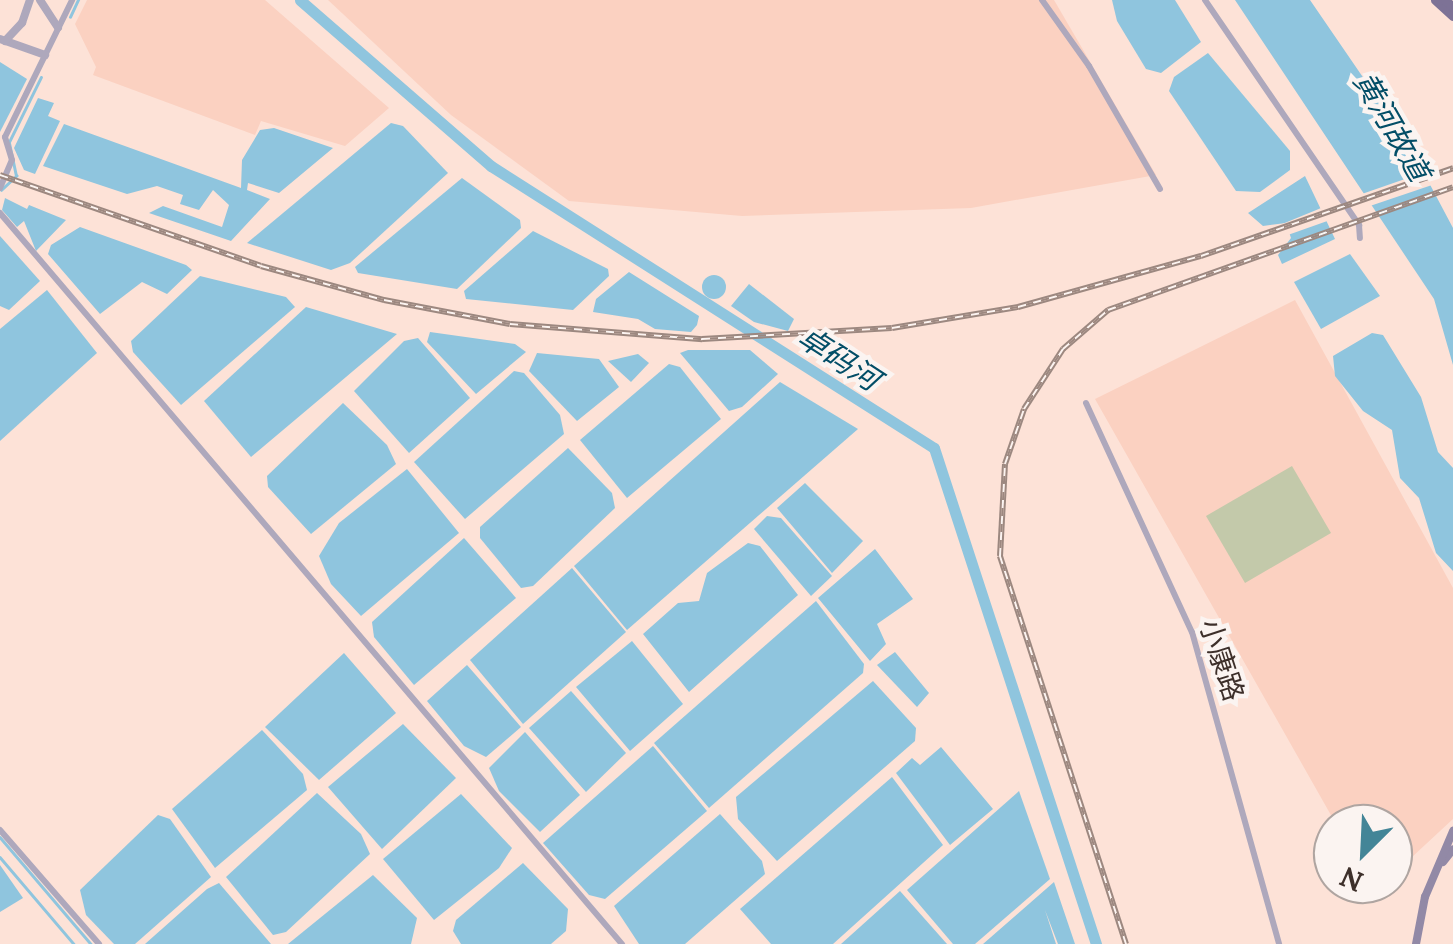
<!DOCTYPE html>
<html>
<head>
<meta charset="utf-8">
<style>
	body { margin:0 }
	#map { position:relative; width:1453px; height:944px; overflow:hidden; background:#fde2d7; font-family:Lora,"Noto Sans SC",serif }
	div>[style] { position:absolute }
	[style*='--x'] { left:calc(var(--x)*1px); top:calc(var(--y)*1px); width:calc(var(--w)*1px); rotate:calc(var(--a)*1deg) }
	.built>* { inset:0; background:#fbd1c1 }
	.green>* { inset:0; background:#c3c9aa }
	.water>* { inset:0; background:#8fc5de }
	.round { border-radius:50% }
	.pier>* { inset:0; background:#fde2d7 }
	.stream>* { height:2.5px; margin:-1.25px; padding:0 1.25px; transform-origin:1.25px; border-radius:1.25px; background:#8fc5de }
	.river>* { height:11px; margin:-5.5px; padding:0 5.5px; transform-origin:5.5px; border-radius:5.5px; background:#8fc5de }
	.minor>* { height:6px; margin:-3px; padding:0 3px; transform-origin:3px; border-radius:3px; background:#aea8bc }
	.tertiary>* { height:8px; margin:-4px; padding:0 4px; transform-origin:4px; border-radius:4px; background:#aea8bc }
	.secondary>* { height:8px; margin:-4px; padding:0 4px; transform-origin:4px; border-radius:4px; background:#9289a6 }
	.primary>* { height:9px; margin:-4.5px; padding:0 4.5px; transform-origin:4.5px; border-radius:4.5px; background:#7d7296 }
	.rail>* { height:6px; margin-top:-3px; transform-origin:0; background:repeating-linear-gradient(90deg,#fbf4f1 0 8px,#9c8880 0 16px); box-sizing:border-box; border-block:2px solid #9c8880 }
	span { translate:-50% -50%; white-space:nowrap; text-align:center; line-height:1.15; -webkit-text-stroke:9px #fbf4f1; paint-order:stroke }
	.street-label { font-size:28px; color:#3d2f2a }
	.water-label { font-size:30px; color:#034e67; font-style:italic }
	.north { position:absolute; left:1313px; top:804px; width:100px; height:100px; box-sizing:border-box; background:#fbf4f1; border:2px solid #afa5a1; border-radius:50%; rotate:204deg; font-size:28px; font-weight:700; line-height:40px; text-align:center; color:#3d2f2a }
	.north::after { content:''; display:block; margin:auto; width:35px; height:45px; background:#438597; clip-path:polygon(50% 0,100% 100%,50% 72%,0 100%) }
</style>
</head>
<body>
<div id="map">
	<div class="built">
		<i style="clip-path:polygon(87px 0,265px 0,389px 108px,345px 146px,261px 121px,255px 135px,93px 75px,96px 67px,75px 24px)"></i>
		<i style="clip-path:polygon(328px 0,1054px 0,1156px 175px,971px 208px,742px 216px,569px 201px,451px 115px)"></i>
		<i style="clip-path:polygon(1295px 300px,1453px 588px,1453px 819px,1412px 857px,1403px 842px,1393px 850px,1393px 824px,1336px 824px,1095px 399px)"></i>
	</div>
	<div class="green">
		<i style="clip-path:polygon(1292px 466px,1331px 533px,1245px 583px,1206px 516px)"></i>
	</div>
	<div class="water">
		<i style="clip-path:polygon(1112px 0,1175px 0,1201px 42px,1161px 73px,1146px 69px,1117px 21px)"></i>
		<i style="clip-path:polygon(1235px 0,1310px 0,1408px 143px,1453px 228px,1453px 365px,1434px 299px)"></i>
		<i style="clip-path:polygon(1208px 53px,1290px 151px,1290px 170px,1260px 192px,1236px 191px,1169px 91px,1174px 77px)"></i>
		<i style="clip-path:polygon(0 62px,27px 79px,0 132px)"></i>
		<i style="clip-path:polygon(38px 98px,54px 103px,48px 116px,60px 121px,35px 174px,24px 170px,14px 148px)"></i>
		<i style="clip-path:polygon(391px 123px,403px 126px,448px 173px,350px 263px,331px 270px,247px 243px)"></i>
		<i style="clip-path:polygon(64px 124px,241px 188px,242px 160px,260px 130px,274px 128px,333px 148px,279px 193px,248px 183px,247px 190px,270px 199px,231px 241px,149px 213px,163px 206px,222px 227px,229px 205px,213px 190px,199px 210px,180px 204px,183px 195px,157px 186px,127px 194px,43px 166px)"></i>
		<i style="clip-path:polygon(1305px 176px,1335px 239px,1282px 264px,1278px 255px,1291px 238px,1286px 223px,1263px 226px,1248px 213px)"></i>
		<i style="clip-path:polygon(462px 178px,520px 220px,521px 228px,457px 289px,358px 273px,355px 267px)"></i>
		<i style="clip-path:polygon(5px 198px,27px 209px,29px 205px,66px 220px,36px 251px,24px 221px,17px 227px,2px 210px)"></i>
		<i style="clip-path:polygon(80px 227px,186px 265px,192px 270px,167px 294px,142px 282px,100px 314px,48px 254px,51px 245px)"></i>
		<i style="clip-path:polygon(533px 231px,608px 269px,609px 276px,573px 310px,466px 299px,464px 291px)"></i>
		<i style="clip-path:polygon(0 236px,40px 281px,9px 310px,0 306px)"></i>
		<i style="clip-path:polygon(1350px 254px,1380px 296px,1321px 329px,1294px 282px)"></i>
		<i style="clip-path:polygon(629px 272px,699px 316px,697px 325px,691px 332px,655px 329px,638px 319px,593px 312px,596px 299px)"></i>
		<i class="round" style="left:702px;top:275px;width:24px;height:24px"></i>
		<i style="clip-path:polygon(200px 276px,286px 297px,295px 307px,181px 405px,133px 352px,131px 341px)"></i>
		<i style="clip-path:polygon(749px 284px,794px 319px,788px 331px,754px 322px,731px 306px)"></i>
		<i style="clip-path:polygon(47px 290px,97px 353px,0 441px,0 329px)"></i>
		<i style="clip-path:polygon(306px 307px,397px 334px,251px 457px,204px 401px)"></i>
		<i style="clip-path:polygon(430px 332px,515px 344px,526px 352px,476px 394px,427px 342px)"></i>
		<i style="clip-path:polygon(1372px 333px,1383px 335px,1421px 397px,1438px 452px,1453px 468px,1453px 571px,1436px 553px,1419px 498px,1400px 478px,1392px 430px,1363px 411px,1335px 376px,1333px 356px)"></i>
		<i style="clip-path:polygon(418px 338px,470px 398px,409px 453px,354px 391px,404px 341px)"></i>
		<i style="clip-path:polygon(688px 350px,750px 350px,778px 374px,742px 407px,729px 411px,680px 353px)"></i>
		<i style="clip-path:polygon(537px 353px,599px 359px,619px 387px,577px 421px,529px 371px)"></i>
		<i style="clip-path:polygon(638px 354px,649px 363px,631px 382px,608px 361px)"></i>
		<i style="clip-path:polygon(669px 364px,680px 367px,721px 419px,627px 498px,580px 440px)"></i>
		<i style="clip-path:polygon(514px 371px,524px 373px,560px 415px,564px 434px,465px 519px,414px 462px)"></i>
		<i style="clip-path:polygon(780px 382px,858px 429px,627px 630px,574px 566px)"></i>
		<i style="clip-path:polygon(343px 403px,387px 445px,396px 464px,311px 534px,268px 487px,267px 476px)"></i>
		<i style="clip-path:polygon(568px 448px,612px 493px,615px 508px,533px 586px,521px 588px,480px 538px,480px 527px)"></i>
		<i style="clip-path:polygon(407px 469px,459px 533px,361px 616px,331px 584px,319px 556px,339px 523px)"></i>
		<i style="clip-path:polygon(805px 483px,863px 541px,832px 573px,777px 508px)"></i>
		<i style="clip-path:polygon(767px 516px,781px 518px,832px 576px,811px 596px,754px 529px)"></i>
		<i style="clip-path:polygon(464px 538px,516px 598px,414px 685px,374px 637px,372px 622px)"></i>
		<i style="clip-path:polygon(748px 543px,760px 546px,798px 595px,689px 692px,643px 634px,678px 603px,699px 601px,707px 573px)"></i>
		<i style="clip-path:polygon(875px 549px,913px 599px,877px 624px,886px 644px,870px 661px,818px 598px)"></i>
		<i style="clip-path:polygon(572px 568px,626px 632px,523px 724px,470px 660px)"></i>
		<i style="clip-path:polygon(816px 601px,864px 664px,863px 673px,709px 808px,654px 743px)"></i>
		<i style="clip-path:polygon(632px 641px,683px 704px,630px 751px,576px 687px)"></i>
		<i style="clip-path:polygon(895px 652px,929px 693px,917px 707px,877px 665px)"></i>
		<i style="clip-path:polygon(344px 653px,396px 713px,319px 780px,265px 727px)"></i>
		<i style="clip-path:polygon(467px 665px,521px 727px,486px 757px,464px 746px,427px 701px)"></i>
		<i style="clip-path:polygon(873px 681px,916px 728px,915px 741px,777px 861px,738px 819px,736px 797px)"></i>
		<i style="clip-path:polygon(571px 691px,626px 753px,586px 792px,529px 728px)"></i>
		<i style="clip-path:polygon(403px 724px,456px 778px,382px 849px,328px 787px)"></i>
		<i style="clip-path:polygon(262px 730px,303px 774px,307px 790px,215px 868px,172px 809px)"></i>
		<i style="clip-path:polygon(525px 732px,580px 795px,540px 832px,499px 791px,489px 768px)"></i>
		<i style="clip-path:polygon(653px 746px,707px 811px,605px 899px,589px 895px,543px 843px)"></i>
		<i style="clip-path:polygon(941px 747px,993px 809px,950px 845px,896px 773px,912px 758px,920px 765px)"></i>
		<i style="clip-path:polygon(892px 777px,943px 845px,833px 944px,771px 944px,740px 909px)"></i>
		<i style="clip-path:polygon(1019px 791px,1050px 879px,975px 944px,953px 944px,907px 890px)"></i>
		<i style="clip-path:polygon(317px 793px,361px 834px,370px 854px,286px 932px,273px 935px,226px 877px)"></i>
		<i style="clip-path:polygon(461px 794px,512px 848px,499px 868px,434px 920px,383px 859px)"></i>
		<i style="clip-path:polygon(720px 814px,762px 861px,765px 874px,685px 944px,639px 944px,614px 906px)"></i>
		<i style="clip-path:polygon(158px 815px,170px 819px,211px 877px,135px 944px,114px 944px,86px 915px,80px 890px)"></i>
		<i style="clip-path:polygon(523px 863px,568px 909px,566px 931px,551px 944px,461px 944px,453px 931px,456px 920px)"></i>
		<i style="clip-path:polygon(0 865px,23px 898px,0 912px)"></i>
		<i style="clip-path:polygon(373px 875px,417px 918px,411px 944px,288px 944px)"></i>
		<i style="clip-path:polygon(1054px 882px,1075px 944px,1058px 944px,1045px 910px,1056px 944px,983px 944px)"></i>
		<i style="clip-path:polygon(219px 883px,271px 944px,145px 944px,207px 889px)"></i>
		<i style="clip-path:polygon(900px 891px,947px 944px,841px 944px)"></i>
	</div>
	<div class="pier">
		<i style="clip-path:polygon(1428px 171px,1435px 184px,1367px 207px,1359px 195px)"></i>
		<i style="clip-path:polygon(1326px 206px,1333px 219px,1285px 236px,1275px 227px)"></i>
	</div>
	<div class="stream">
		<i style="--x:70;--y:17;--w:19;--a:-65"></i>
		<i style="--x:1;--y:190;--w:21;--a:-43"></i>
		<i style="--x:16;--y:176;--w:35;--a:-102"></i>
		<i style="--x:9;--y:142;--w:72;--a:-63.8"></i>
		<i style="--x:0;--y:837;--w:140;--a:49.6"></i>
		<i style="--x:0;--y:857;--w:114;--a:49.6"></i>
	</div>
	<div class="river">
		<i style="--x:300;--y:0;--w:253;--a:41"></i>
		<i style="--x:491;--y:166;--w:525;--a:32.48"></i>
		<i style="--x:934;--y:448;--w:522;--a:71.91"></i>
	</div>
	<div class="minor">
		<i style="--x:1042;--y:0;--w:81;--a:54.5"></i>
		<i style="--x:1089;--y:66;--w:142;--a:60"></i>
		<i style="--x:1205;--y:0;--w:273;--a:55.6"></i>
		<i style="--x:1359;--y:225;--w:13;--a:86"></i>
		<i style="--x:0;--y:188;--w:30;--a:-67"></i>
		<i style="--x:12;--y:160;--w:24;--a:-107"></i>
		<i style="--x:5;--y:137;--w:153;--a:-63.9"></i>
		<i style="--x:0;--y:213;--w:960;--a:49.61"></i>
		<i style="--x:1086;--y:403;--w:252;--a:65.2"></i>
		<i style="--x:1192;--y:632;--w:324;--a:74.4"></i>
		<i style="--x:0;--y:830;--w:151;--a:49"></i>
	</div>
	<div class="tertiary">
		<i style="--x:40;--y:0;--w:33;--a:57"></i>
		<i style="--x:0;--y:39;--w:48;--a:19.6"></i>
		<i style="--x:5;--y:41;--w:25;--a:-47"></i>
		<i style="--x:22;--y:23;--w:24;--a:-71"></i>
	</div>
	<div class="secondary">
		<i style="--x:1443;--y:862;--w:16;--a:-52"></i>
		<i style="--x:1416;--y:944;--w:48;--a:-79.2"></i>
		<i style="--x:1425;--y:897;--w:72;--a:-67"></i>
	</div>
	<div class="primary">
		<i style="--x:1435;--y:0;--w:24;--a:42"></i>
		<i style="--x:1445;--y:0;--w:11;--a:41"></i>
	</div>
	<div class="rail">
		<i style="--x:0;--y:175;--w:276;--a:19.2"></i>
		<i style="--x:261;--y:266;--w:128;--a:15.5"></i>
		<i style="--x:384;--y:300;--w:128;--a:10.8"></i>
		<i style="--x:510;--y:324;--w:193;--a:4.5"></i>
		<i style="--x:702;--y:339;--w:190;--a:-3.3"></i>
		<i style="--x:892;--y:328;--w:128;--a:-9.5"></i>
		<i style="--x:1018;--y:307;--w:190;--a:-15.6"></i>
		<i style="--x:1201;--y:256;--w:267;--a:-19.2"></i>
		<i style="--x:1126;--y:944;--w:408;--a:-108"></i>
		<i style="--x:1000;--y:556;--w:92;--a:-86.9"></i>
		<i style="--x:1005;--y:464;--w:58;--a:-70.9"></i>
		<i style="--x:1024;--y:409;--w:72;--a:-57"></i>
		<i style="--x:1063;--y:349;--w:60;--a:-40.9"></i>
		<i style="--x:1108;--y:310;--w:366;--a:-19.6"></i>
	</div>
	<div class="street-label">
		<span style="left:1222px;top:660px;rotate:72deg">小康路</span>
	</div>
	<div class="water-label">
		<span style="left:1392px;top:126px;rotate:60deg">黄河故道</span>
		<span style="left:839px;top:358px;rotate:33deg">卓码河</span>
	</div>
	<div class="north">N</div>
</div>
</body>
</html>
